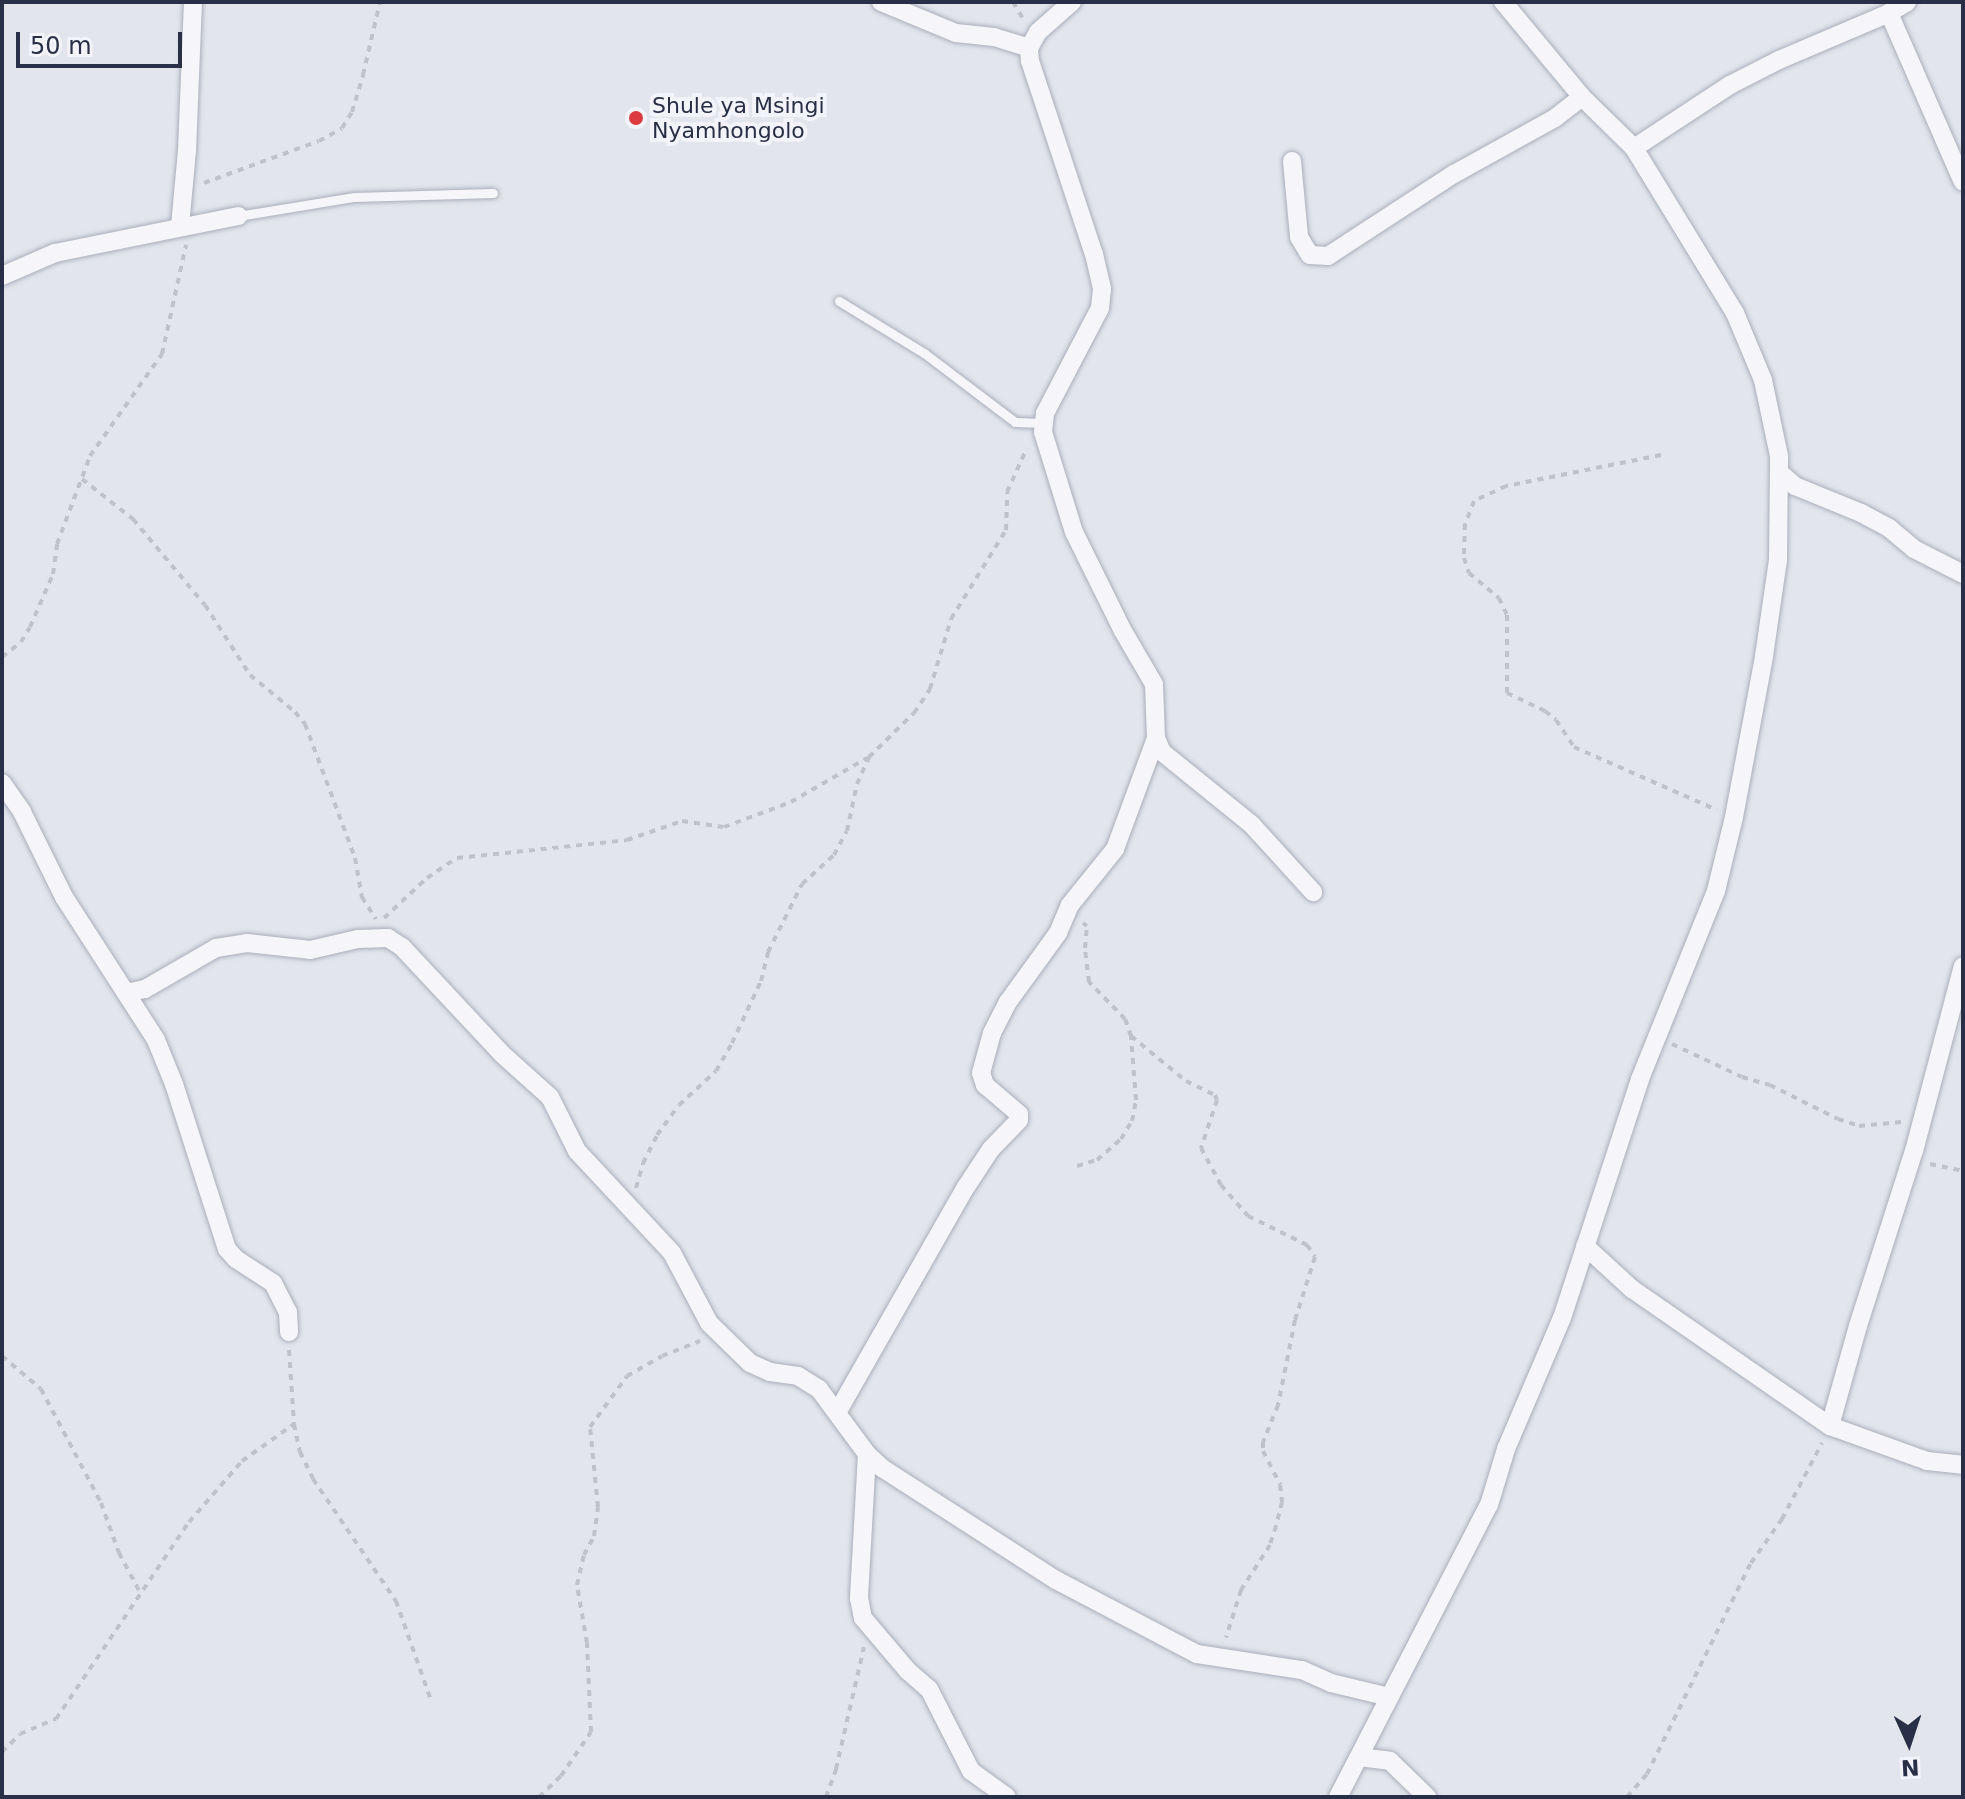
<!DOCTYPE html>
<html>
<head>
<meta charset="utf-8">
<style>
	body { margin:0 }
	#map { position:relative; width:1965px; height:1799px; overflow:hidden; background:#e2e5ec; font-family:"DejaVu Sans",sans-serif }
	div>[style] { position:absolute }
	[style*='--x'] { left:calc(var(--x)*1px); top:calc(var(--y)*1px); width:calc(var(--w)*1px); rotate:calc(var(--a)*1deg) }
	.path>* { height:4px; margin-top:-2px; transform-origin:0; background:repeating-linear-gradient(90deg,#c0c2cb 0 6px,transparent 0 12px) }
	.roads { filter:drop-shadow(0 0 2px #aaaeba) drop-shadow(0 0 2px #aaaeba) }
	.service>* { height:9px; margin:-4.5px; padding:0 4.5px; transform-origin:4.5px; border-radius:4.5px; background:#f6f6fa }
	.minor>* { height:18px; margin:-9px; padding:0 9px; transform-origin:9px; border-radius:9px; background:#f6f6fa }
	.dots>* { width:22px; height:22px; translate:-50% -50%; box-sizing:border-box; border:4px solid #f2f4f9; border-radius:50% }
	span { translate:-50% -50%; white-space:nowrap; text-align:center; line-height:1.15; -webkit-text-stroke:8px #f2f4f9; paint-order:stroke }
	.poi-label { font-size:22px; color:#282f46 }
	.left { translate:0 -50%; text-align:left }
	.frame { position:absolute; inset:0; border:4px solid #282f46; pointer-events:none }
	.north { position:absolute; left:1869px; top:1703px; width:80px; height:80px; -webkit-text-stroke:6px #f2f4f9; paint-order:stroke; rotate:177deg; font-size:22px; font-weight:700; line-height:32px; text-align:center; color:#282f46 }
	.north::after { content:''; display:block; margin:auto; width:28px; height:36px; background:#282f46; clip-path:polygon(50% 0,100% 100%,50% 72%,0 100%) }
	.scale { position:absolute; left:16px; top:32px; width:166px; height:36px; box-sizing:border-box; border:4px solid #282f46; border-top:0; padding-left:10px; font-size:24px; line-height:28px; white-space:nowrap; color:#282f46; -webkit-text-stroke:6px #f2f4f9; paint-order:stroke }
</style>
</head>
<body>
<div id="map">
	<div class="path">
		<i style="--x:1013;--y:2;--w:21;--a:59"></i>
		<i style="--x:204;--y:183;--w:122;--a:-20.1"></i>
		<i style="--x:319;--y:141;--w:26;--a:-29"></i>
		<i style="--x:342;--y:128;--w:19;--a:-58"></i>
		<i style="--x:352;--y:112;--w:39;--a:-73"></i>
		<i style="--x:363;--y:75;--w:75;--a:-76.9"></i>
		<i style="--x:1661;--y:455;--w:158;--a:168.7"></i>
		<i style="--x:1506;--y:486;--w:35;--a:155"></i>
		<i style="--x:1474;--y:501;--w:25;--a:111"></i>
		<i style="--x:1465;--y:524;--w:34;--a:92"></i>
		<i style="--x:1464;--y:558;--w:16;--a:72"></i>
		<i style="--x:1469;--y:573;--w:39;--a:40"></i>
		<i style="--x:1499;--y:598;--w:19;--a:65"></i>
		<i style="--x:1507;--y:615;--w:78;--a:90"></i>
		<i style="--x:1507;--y:693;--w:42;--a:25.3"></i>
		<i style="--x:1545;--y:711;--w:14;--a:39"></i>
		<i style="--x:1556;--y:720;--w:32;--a:56"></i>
		<i style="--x:1574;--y:747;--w:156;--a:23.8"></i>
		<i style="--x:82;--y:479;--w:65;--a:38.1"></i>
		<i style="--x:133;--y:519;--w:112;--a:50.1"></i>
		<i style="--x:205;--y:605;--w:83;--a:57.3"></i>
		<i style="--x:250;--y:675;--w:58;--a:39.4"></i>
		<i style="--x:295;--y:712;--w:16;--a:50"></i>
		<i style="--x:305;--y:724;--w:143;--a:69.5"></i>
		<i style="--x:355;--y:858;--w:40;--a:80"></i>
		<i style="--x:362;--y:897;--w:26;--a:58"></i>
		<i style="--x:2;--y:657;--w:24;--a:-38"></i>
		<i style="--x:21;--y:642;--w:17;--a:-59"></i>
		<i style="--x:30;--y:627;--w:58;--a:-66.5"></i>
		<i style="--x:53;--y:574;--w:30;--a:-82"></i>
		<i style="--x:57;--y:544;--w:94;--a:-69.4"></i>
		<i style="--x:90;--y:456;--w:125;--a:-54.8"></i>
		<i style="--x:162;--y:354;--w:112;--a:-77.6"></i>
		<i style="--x:384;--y:918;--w:59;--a:-42.9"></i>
		<i style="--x:427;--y:878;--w:36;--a:-34"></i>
		<i style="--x:457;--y:858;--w:171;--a:-6"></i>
		<i style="--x:627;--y:840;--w:58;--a:-19.1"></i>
		<i style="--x:682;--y:821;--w:42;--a:8.1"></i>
		<i style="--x:724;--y:827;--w:72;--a:-20.5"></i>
		<i style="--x:791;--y:802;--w:88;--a:-30.1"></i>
		<i style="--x:1131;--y:1036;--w:71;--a:39.3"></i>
		<i style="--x:1186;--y:1081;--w:32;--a:26"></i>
		<i style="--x:1215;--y:1095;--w:5;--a:68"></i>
		<i style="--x:1217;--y:1100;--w:51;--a:108.4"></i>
		<i style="--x:1201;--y:1148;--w:42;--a:61.6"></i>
		<i style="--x:1221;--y:1185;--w:41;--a:48.9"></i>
		<i style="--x:1248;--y:1216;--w:66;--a:26.2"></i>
		<i style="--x:1307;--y:1245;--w:14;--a:56"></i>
		<i style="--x:1315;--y:1257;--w:66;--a:107.6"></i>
		<i style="--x:1295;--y:1320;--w:87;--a:101.3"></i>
		<i style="--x:1278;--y:1405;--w:40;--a:112"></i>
		<i style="--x:1263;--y:1442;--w:9;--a:90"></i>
		<i style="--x:1263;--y:1451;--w:38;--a:63"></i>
		<i style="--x:1280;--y:1485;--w:17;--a:83"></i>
		<i style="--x:1282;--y:1502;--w:25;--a:104"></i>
		<i style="--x:1276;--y:1526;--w:20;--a:108"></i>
		<i style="--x:1270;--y:1545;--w:54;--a:122.8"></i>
		<i style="--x:1241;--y:1590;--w:50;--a:107.4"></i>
		<i style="--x:1672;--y:1044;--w:77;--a:25.2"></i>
		<i style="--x:1742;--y:1077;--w:29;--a:16"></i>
		<i style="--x:1770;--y:1085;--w:76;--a:26.6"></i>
		<i style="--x:1838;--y:1119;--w:22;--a:18"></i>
		<i style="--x:1859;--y:1126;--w:43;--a:-5.3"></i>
		<i style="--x:1930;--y:1164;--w:34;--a:12"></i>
		<i style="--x:1077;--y:1166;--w:21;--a:-17"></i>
		<i style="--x:1097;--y:1160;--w:32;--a:-41"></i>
		<i style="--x:1121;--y:1139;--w:21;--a:-59"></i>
		<i style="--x:1132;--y:1121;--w:21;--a:-79"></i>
		<i style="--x:1136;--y:1100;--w:64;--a:-94.5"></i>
		<i style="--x:1131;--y:1036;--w:18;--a:-109"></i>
		<i style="--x:1125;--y:1019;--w:52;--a:-134.2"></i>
		<i style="--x:1089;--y:982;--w:34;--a:-97"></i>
		<i style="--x:1085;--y:948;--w:22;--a:-85"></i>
		<i style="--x:1087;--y:926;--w:5;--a:-143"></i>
		<i style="--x:636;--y:1188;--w:26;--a:-74"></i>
		<i style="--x:643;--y:1163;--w:31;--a:-63"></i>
		<i style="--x:657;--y:1135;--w:37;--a:-54"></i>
		<i style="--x:679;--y:1105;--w:50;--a:-42.6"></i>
		<i style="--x:716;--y:1071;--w:32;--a:-60"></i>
		<i style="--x:732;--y:1043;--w:68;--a:-64.9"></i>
		<i style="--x:761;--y:981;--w:30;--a:-76"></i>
		<i style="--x:768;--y:952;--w:76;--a:-63.4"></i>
		<i style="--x:802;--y:884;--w:43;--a:-42.2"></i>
		<i style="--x:834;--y:855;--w:27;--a:-62"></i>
		<i style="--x:847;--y:831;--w:48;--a:-78"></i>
		<i style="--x:857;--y:784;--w:30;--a:-66"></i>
		<i style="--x:869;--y:757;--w:63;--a:-44.4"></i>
		<i style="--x:914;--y:713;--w:29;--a:-56"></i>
		<i style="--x:930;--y:689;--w:73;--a:-73.3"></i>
		<i style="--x:951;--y:619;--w:105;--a:-58.3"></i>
		<i style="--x:1006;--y:530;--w:38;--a:-88"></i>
		<i style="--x:1007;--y:492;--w:48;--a:-65.6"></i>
		<i style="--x:289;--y:1350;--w:74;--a:86.1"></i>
		<i style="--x:294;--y:1424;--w:29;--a:78"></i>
		<i style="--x:300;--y:1452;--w:30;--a:64"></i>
		<i style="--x:313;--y:1479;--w:148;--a:55.8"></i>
		<i style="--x:396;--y:1601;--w:108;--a:70.6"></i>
		<i style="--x:2;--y:1356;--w:51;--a:40.2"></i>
		<i style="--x:41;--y:1389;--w:129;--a:62.2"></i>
		<i style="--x:101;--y:1503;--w:53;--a:70.2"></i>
		<i style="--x:119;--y:1553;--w:47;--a:61.8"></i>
		<i style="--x:2;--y:1752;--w:25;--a:-45"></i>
		<i style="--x:20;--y:1734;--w:39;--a:-23"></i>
		<i style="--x:56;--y:1719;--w:238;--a:-56"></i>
		<i style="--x:189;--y:1522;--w:81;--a:-49"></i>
		<i style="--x:242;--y:1461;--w:64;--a:-35.4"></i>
		<i style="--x:539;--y:1797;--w:30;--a:-44"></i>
		<i style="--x:561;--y:1776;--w:53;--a:-55.7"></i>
		<i style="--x:591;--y:1732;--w:89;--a:-92.6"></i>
		<i style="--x:587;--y:1643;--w:59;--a:-99.8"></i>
		<i style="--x:577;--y:1585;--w:31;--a:-77"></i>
		<i style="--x:584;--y:1555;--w:21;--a:-62"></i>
		<i style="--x:594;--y:1536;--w:29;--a:-82"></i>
		<i style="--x:598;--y:1507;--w:80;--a:-95.7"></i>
		<i style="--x:590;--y:1427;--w:63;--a:-54"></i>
		<i style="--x:627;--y:1376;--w:40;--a:-29.7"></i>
		<i style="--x:662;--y:1356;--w:41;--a:-21.5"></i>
		<i style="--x:826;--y:1797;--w:30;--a:-70"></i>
		<i style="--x:836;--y:1769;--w:125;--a:-77.1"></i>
		<i style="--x:1627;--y:1797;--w:30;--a:-49"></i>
		<i style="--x:1647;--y:1774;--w:235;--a:-63.8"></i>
		<i style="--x:1751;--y:1563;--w:54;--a:-54.8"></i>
		<i style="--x:1782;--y:1519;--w:86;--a:-62.2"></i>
	</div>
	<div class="roads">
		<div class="service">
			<i style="--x:238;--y:216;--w:118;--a:-9.3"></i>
			<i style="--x:354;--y:197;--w:139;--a:-1.6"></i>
			<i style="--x:839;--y:301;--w:100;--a:31.5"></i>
			<i style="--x:924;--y:353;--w:114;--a:37.2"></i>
			<i style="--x:1015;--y:422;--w:27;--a:2"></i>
		</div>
		<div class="minor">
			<i style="--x:881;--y:2;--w:81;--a:22.5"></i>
			<i style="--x:956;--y:33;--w:38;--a:6"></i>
			<i style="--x:994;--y:37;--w:37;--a:17"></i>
			<i style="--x:1072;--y:2;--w:45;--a:138.6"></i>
			<i style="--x:1038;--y:32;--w:18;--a:119"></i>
			<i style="--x:1029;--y:48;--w:13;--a:86"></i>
			<i style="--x:1030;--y:61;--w:203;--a:71.7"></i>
			<i style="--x:1094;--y:254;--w:36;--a:77"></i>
			<i style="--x:1102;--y:289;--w:19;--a:96"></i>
			<i style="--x:1100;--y:308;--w:119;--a:117.6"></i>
			<i style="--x:1045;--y:413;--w:19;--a:96"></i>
			<i style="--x:1043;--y:432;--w:105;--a:72.8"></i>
			<i style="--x:1074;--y:532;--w:110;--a:63.7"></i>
			<i style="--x:1123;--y:631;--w:61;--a:59.7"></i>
			<i style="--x:1154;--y:684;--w:54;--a:87.9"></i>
			<i style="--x:1156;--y:738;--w:15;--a:67"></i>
			<i style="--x:1162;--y:752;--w:116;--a:39"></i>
			<i style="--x:1252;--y:825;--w:91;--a:47.7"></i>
			<i style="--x:1889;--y:13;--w:184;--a:66.4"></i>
			<i style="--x:1634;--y:148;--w:115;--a:-33.3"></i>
			<i style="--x:1730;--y:85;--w:55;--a:-27"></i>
			<i style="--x:1779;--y:60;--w:120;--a:-23.1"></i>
			<i style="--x:1889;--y:13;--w:21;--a:-31"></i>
			<i style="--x:1292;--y:161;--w:76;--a:84.7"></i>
			<i style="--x:1299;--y:237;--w:21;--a:59"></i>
			<i style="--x:1310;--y:255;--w:18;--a:3"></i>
			<i style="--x:1328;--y:256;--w:150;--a:-33.1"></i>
			<i style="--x:1454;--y:174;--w:115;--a:-29"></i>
			<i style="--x:1555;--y:118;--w:34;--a:-38"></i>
			<i style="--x:180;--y:226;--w:75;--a:-84.7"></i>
			<i style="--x:187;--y:151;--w:149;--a:-87.7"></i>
			<i style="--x:2;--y:276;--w:58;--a:-23.5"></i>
			<i style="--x:55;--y:253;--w:187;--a:-11.4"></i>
			<i style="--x:1780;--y:473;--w:20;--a:41"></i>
			<i style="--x:1795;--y:486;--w:71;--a:22.2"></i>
			<i style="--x:1861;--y:513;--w:32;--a:28"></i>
			<i style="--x:1889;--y:528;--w:33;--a:40"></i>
			<i style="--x:1914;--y:549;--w:55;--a:27"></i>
			<i style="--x:2;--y:783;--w:35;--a:55"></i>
			<i style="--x:22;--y:812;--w:95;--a:63.7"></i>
			<i style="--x:64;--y:897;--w:170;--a:57.2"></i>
			<i style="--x:156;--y:1040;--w:48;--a:67.8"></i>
			<i style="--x:174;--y:1084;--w:173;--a:72.2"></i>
			<i style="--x:227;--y:1249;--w:13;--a:48"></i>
			<i style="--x:236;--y:1259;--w:44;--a:33"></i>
			<i style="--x:273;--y:1283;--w:33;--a:63"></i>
			<i style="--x:288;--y:1312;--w:20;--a:87"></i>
			<i style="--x:126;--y:993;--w:19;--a:-12"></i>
			<i style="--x:145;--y:989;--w:82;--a:-30"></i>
			<i style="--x:216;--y:948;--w:31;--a:-9"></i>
			<i style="--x:247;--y:943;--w:63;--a:6.3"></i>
			<i style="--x:310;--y:950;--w:49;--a:-12.9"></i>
			<i style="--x:358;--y:939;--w:30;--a:-2"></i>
			<i style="--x:388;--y:938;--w:17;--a:33"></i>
			<i style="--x:402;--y:947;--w:146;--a:46.9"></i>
			<i style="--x:502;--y:1054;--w:64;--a:41.9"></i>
			<i style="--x:550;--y:1097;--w:60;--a:63.4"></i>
			<i style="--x:577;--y:1151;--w:139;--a:47"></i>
			<i style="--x:672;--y:1253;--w:79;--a:62.1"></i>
			<i style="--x:709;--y:1323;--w:57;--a:44.3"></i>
			<i style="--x:750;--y:1363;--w:22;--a:24"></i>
			<i style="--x:770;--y:1372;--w:28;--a:8"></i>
			<i style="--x:798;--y:1376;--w:25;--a:32"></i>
			<i style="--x:819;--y:1389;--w:81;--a:53.6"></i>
			<i style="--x:867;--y:1454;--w:21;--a:43"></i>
			<i style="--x:882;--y:1468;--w:207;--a:32.8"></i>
			<i style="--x:1056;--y:1580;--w:159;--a:27.7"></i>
			<i style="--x:1197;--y:1654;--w:106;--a:8.7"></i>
			<i style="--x:1302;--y:1670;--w:32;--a:24"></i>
			<i style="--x:1331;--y:1683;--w:60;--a:13.6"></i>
			<i style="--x:1585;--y:1246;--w:64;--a:42.5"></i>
			<i style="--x:1632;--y:1289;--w:241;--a:34.7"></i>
			<i style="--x:1830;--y:1426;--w:103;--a:19.8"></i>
			<i style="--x:1927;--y:1461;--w:36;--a:6"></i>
			<i style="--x:838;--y:1411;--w:258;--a:-60.3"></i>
			<i style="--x:966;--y:1187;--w:45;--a:-56.7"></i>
			<i style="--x:991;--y:1149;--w:40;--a:-46"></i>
			<i style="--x:1019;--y:1120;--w:6;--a:-90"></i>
			<i style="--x:1019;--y:1114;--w:45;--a:-139.5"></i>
			<i style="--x:985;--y:1085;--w:13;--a:-108"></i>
			<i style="--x:981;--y:1073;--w:41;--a:-74.6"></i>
			<i style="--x:992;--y:1033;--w:35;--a:-63"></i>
			<i style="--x:1008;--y:1002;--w:85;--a:-54.1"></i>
			<i style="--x:1058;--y:933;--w:30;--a:-67"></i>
			<i style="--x:1070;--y:905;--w:72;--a:-51.2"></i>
			<i style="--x:1115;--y:849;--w:118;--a:-69.7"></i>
			<i style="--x:1830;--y:1426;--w:104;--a:-74.4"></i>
			<i style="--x:1858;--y:1326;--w:184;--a:-72.3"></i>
			<i style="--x:1914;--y:1151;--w:191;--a:-75.2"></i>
			<i style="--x:867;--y:1454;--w:144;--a:93.2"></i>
			<i style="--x:859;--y:1598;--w:20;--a:79"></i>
			<i style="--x:863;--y:1618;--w:70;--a:49.7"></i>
			<i style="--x:908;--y:1671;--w:28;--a:41"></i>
			<i style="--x:929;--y:1689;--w:92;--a:62.9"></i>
			<i style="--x:971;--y:1771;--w:44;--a:35.8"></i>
			<i style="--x:1359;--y:1757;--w:31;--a:7"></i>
			<i style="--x:1390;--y:1761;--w:52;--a:44.2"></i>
			<i style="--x:1338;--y:1797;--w:329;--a:-62.7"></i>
			<i style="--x:1489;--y:1505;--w:59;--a:-73.1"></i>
			<i style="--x:1506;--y:1449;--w:142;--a:-66.9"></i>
			<i style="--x:1562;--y:1318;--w:251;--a:-71.9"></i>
			<i style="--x:1640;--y:1079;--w:203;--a:-68"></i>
			<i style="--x:1716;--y:891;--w:76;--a:-76.3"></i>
			<i style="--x:1734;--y:817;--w:164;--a:-79.4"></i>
			<i style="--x:1764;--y:656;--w:97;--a:-81.7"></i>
			<i style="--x:1778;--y:560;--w:104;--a:-89.4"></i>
			<i style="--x:1779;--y:456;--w:78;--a:-101.9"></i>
			<i style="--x:1763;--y:380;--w:73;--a:-112.7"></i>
			<i style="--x:1735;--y:313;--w:193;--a:-121.5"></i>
			<i style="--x:1634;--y:148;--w:73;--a:-135.6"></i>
			<i style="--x:1582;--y:97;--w:124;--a:-129.7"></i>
		</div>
	</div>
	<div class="dots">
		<i style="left:636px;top:118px;background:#dc3c3f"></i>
	</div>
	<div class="poi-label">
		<span class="left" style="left:652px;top:118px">Shule ya Msingi<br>Nyamhongolo</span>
	</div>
	<div class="frame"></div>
	<div class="north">N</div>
	<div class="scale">50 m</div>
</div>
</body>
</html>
